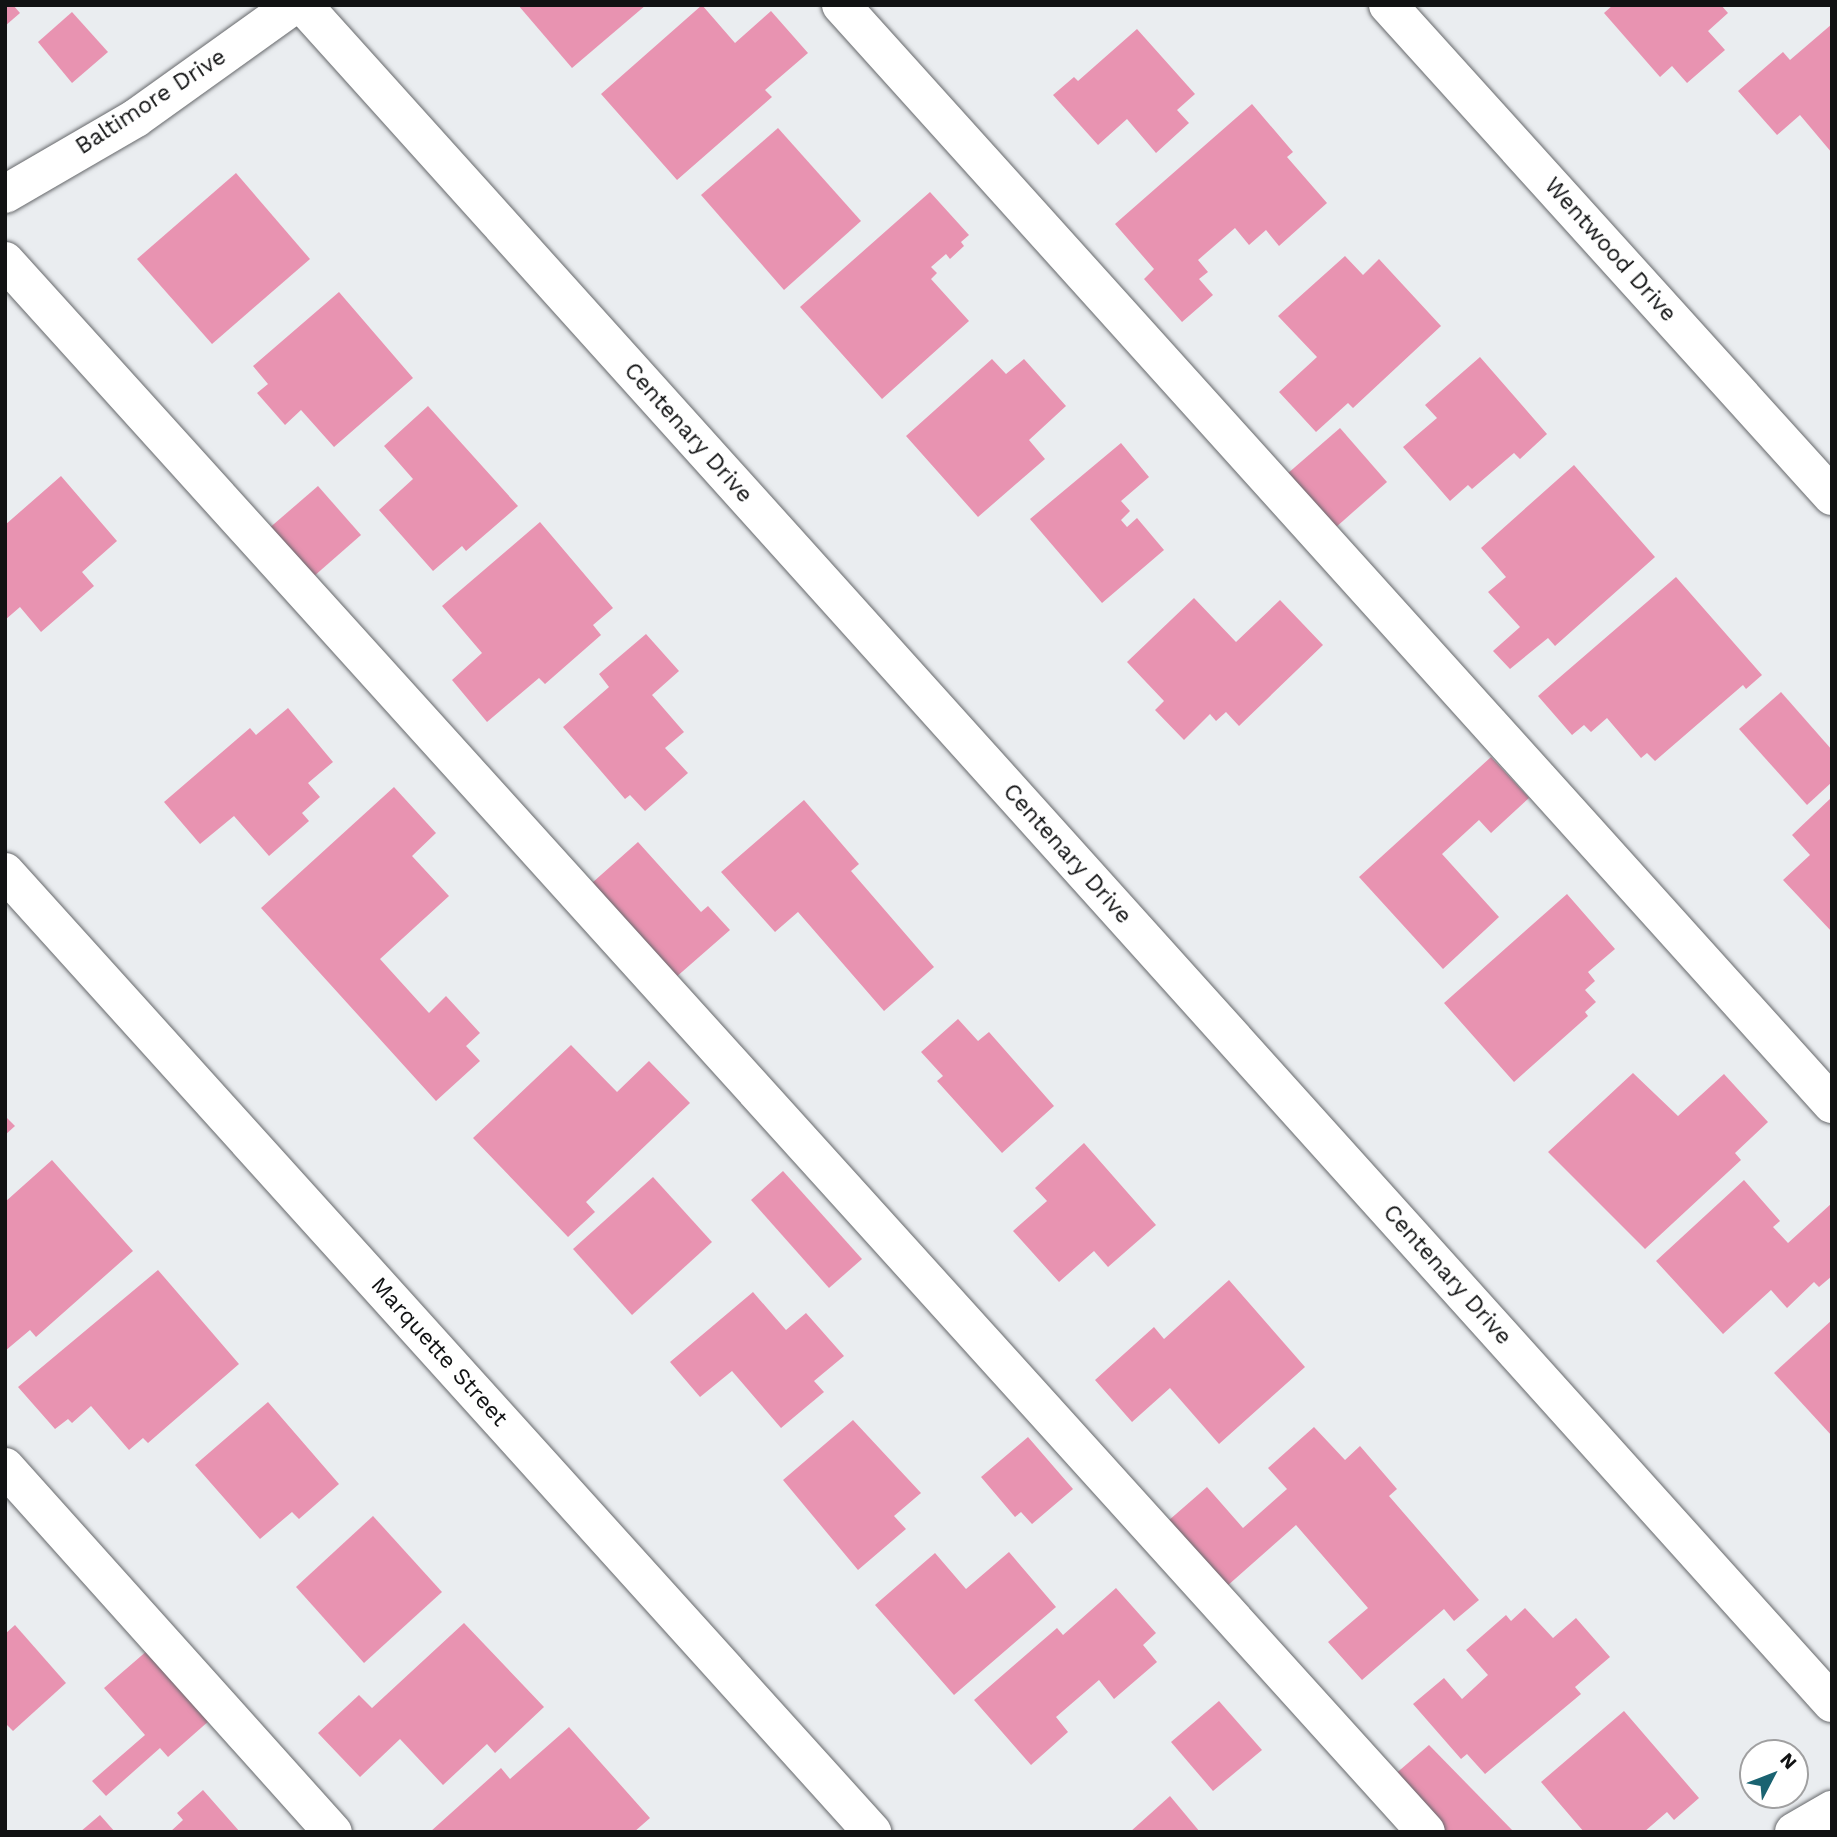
<!DOCTYPE html>
<html>
<head>
<meta charset="utf-8">
<style>
	body { margin:0 }
	#map { position:relative; width:1837px; height:1837px; overflow:hidden; background:#eaedf0; font-family:"Work Sans",sans-serif }
	div>[style] { position:absolute }
	[style*='--x'] { left:calc(var(--x)*1px); top:calc(var(--y)*1px); width:calc(var(--w)*1px); rotate:calc(var(--a)*1deg) }
	.building>* { inset:0; background:#e893b1 }
	.roads { filter:drop-shadow(0 0 2px #66686b) drop-shadow(0 0 2px #66686b) }
	.minor>* { height:38px; margin:-19px; padding:0 19px; transform-origin:19px; border-radius:19px; background:#fff }
	span { translate:-50% -50%; white-space:nowrap; text-align:center; line-height:1.15; -webkit-text-stroke:6px #fff; paint-order:stroke }
	.street-label { font-size:23px; color:#111213 }
	.frame { position:absolute; inset:0; border:7px solid #111213; pointer-events:none }
	.north { position:absolute; left:1739px; top:1739px; width:70px; height:70px; box-sizing:border-box; background:#fff; border:2px solid #a0a0a1; border-radius:50%; rotate:48deg; font-size:19px; font-weight:700; line-height:28px; text-align:center; color:#111213 }
	.north::after { content:''; display:block; margin:auto; width:24px; height:32px; background:#1a6371; clip-path:polygon(50% 0,100% 100%,50% 72%,0 100%) }
</style>
</head>
<body>
<div id="map">
	<div class="building">
		<i style="clip-path:polygon(5px 5px,13px 5px,20px 13px,5px 26px)"></i>
		<i style="clip-path:polygon(518px 5px,646px 5px,572px 68px)"></i>
		<i style="clip-path:polygon(702px 5px,735px 43px,771px 11px,808px 53px,765px 90px,772px 97px,677px 180px,601px 94px)"></i>
		<i style="clip-path:polygon(1613px 5px,1721px 5px,1728px 13px,1708px 31px,1725px 50px,1687px 83px,1672px 66px,1660px 77px,1604px 13px)"></i>
		<i style="clip-path:polygon(72px 12px,108px 52px,72px 83px,38px 42px)"></i>
		<i style="clip-path:polygon(1832px 24px,1832px 153px,1800px 115px,1777px 135px,1738px 91px,1783px 52px,1790px 60px)"></i>
		<i style="clip-path:polygon(1137px 29px,1195px 94px,1177px 110px,1189px 123px,1156px 153px,1127px 119px,1098px 145px,1053px 95px,1074px 77px,1078px 81px)"></i>
		<i style="clip-path:polygon(1252px 104px,1293px 152px,1287px 157px,1327px 203px,1279px 246px,1266px 230px,1249px 245px,1235px 228px,1198px 260px,1208px 272px,1199px 279px,1213px 295px,1182px 322px,1144px 279px,1154px 269px,1115px 224px)"></i>
		<i style="clip-path:polygon(778px 128px,861px 221px,784px 290px,701px 195px)"></i>
		<i style="clip-path:polygon(236px 173px,310px 259px,212px 344px,137px 259px)"></i>
		<i style="clip-path:polygon(930px 192px,969px 235px,961px 242px,964px 246px,950px 259px,946px 254px,931px 267px,937px 273px,931px 279px,969px 321px,882px 399px,800px 307px)"></i>
		<i style="clip-path:polygon(1345px 256px,1363px 275px,1379px 259px,1441px 326px,1353px 408px,1348px 403px,1316px 432px,1279px 392px,1317px 357px,1278px 316px)"></i>
		<i style="clip-path:polygon(339px 292px,413px 378px,334px 447px,301px 410px,285px 425px,257px 393px,268px 384px,253px 366px)"></i>
		<i style="clip-path:polygon(1480px 357px,1547px 434px,1520px 459px,1514px 453px,1472px 489px,1468px 485px,1450px 501px,1403px 447px,1437px 418px,1425px 405px)"></i>
		<i style="clip-path:polygon(992px 359px,1006px 374px,1024px 359px,1066px 406px,1029px 440px,1045px 459px,978px 517px,906px 436px)"></i>
		<i style="clip-path:polygon(428px 406px,518px 506px,466px 551px,462px 546px,433px 571px,379px 510px,413px 479px,384px 446px)"></i>
		<i style="clip-path:polygon(1340px 428px,1387px 482px,1335px 528px,1287px 474px)"></i>
		<i style="clip-path:polygon(1121px 443px,1149px 477px,1121px 501px,1130px 511px,1121px 520px,1127px 527px,1137px 518px,1164px 550px,1102px 603px,1030px 519px)"></i>
		<i style="clip-path:polygon(1574px 465px,1655px 557px,1555px 646px,1548px 638px,1510px 669px,1493px 651px,1520px 627px,1488px 592px,1506px 577px,1481px 548px)"></i>
		<i style="clip-path:polygon(61px 476px,117px 541px,82px 572px,94px 586px,41px 632px,20px 607px,5px 620px,5px 525px)"></i>
		<i style="clip-path:polygon(318px 486px,361px 535px,305px 584px,267px 530px)"></i>
		<i style="clip-path:polygon(540px 522px,613px 608px,593px 625px,601px 635px,545px 684px,539px 678px,487px 722px,452px 680px,482px 653px,442px 606px)"></i>
		<i style="clip-path:polygon(1676px 577px,1762px 675px,1746px 689px,1743px 685px,1655px 761px,1647px 753px,1641px 758px,1607px 718px,1591px 732px,1584px 725px,1572px 735px,1538px 696px)"></i>
		<i style="clip-path:polygon(1194px 598px,1236px 642px,1280px 600px,1323px 645px,1239px 726px,1226px 712px,1216px 721px,1210px 714px,1184px 740px,1155px 710px,1164px 701px,1127px 662px)"></i>
		<i style="clip-path:polygon(646px 634px,679px 671px,652px 695px,684px 732px,665px 748px,688px 773px,645px 811px,630px 795px,625px 799px,563px 727px,609px 687px,599px 674px)"></i>
		<i style="clip-path:polygon(1781px 692px,1832px 750px,1832px 782px,1807px 805px,1739px 729px)"></i>
		<i style="clip-path:polygon(288px 708px,333px 762px,308px 783px,320px 797px,302px 813px,309px 821px,269px 856px,234px 816px,200px 844px,164px 802px,250px 728px,256px 735px)"></i>
		<i style="clip-path:polygon(1491px 757px,1529px 798px,1491px 833px,1479px 820px,1442px 854px,1499px 917px,1443px 969px,1359px 877px)"></i>
		<i style="clip-path:polygon(394px 787px,436px 833px,412px 856px,449px 896px,380px 959px,429px 1013px,446px 996px,480px 1033px,466px 1046px,480px 1061px,436px 1101px,261px 908px)"></i>
		<i style="clip-path:polygon(1832px 797px,1832px 932px,1783px 880px,1810px 855px,1792px 835px)"></i>
		<i style="clip-path:polygon(804px 800px,859px 864px,851px 871px,934px 967px,884px 1011px,798px 912px,775px 932px,721px 872px)"></i>
		<i style="clip-path:polygon(638px 842px,701px 912px,708px 906px,730px 930px,667px 985px,583px 891px)"></i>
		<i style="clip-path:polygon(1567px 894px,1615px 949px,1588px 972px,1595px 981px,1585px 990px,1596px 1002px,1585px 1012px,1588px 1016px,1514px 1082px,1444px 1003px)"></i>
		<i style="clip-path:polygon(958px 1019px,978px 1041px,989px 1032px,1054px 1106px,1002px 1153px,937px 1081px,943px 1076px,921px 1052px)"></i>
		<i style="clip-path:polygon(571px 1045px,617px 1092px,649px 1061px,690px 1103px,586px 1202px,595px 1212px,568px 1237px,473px 1138px)"></i>
		<i style="clip-path:polygon(1633px 1073px,1678px 1116px,1724px 1074px,1768px 1122px,1735px 1153px,1741px 1160px,1645px 1249px,1548px 1152px)"></i>
		<i style="clip-path:polygon(5px 1116px,15px 1126px,5px 1135px)"></i>
		<i style="clip-path:polygon(1084px 1143px,1156px 1225px,1108px 1267px,1094px 1251px,1059px 1282px,1013px 1231px,1047px 1201px,1035px 1188px)"></i>
		<i style="clip-path:polygon(52px 1160px,133px 1251px,36px 1337px,30px 1330px,5px 1351px,5px 1202px)"></i>
		<i style="clip-path:polygon(783px 1171px,862px 1259px,829px 1288px,751px 1200px)"></i>
		<i style="clip-path:polygon(653px 1177px,712px 1242px,632px 1315px,573px 1249px)"></i>
		<i style="clip-path:polygon(1744px 1180px,1780px 1221px,1773px 1227px,1788px 1243px,1832px 1203px,1832px 1276px,1819px 1287px,1814px 1282px,1787px 1308px,1771px 1290px,1723px 1334px,1656px 1261px)"></i>
		<i style="clip-path:polygon(158px 1270px,239px 1364px,148px 1443px,143px 1438px,129px 1450px,91px 1406px,72px 1423px,68px 1419px,55px 1429px,18px 1387px)"></i>
		<i style="clip-path:polygon(1229px 1280px,1305px 1367px,1219px 1444px,1170px 1388px,1132px 1422px,1095px 1380px,1154px 1327px,1164px 1339px)"></i>
		<i style="clip-path:polygon(753px 1292px,786px 1330px,806px 1313px,844px 1356px,814px 1381px,824px 1392px,781px 1428px,732px 1371px,700px 1397px,670px 1362px)"></i>
		<i style="clip-path:polygon(1832px 1320px,1832px 1436px,1774px 1373px)"></i>
		<i style="clip-path:polygon(268px 1402px,339px 1484px,299px 1519px,292px 1512px,260px 1539px,195px 1465px)"></i>
		<i style="clip-path:polygon(853px 1420px,921px 1493px,894px 1516px,906px 1529px,858px 1570px,783px 1480px)"></i>
		<i style="clip-path:polygon(1314px 1427px,1345px 1460px,1360px 1446px,1397px 1489px,1389px 1496px,1479px 1600px,1454px 1621px,1444px 1609px,1362px 1680px,1328px 1642px,1368px 1608px,1296px 1525px,1218px 1594px,1160px 1528px,1207px 1487px,1243px 1528px,1287px 1489px,1268px 1468px)"></i>
		<i style="clip-path:polygon(1028px 1437px,1073px 1489px,1032px 1524px,1021px 1512px,1015px 1517px,981px 1477px)"></i>
		<i style="clip-path:polygon(373px 1516px,442px 1592px,364px 1663px,296px 1587px)"></i>
		<i style="clip-path:polygon(1009px 1552px,1056px 1607px,954px 1695px,875px 1605px,935px 1553px,966px 1589px)"></i>
		<i style="clip-path:polygon(1116px 1588px,1156px 1633px,1143px 1645px,1157px 1662px,1114px 1699px,1099px 1680px,1056px 1717px,1068px 1732px,1031px 1765px,974px 1700px,1057px 1628px,1063px 1635px)"></i>
		<i style="clip-path:polygon(1525px 1608px,1553px 1638px,1576px 1618px,1610px 1657px,1575px 1687px,1581px 1694px,1485px 1774px,1467px 1754px,1461px 1759px,1413px 1704px,1444px 1678px,1462px 1699px,1488px 1675px,1466px 1650px,1506px 1615px,1511px 1621px)"></i>
		<i style="clip-path:polygon(464px 1623px,544px 1707px,495px 1753px,487px 1744px,443px 1785px,400px 1739px,360px 1777px,318px 1733px,359px 1695px,372px 1708px)"></i>
		<i style="clip-path:polygon(15px 1625px,66px 1683px,13px 1731px,5px 1723px,5px 1634px)"></i>
		<i style="clip-path:polygon(148px 1650px,210px 1720px,168px 1757px,160px 1748px,106px 1796px,92px 1781px,145px 1735px,104px 1688px)"></i>
		<i style="clip-path:polygon(1219px 1701px,1262px 1750px,1213px 1791px,1171px 1742px)"></i>
		<i style="clip-path:polygon(1624px 1711px,1699px 1798px,1674px 1820px,1667px 1812px,1644px 1832px,1584px 1832px,1541px 1782px)"></i>
		<i style="clip-path:polygon(569px 1727px,650px 1818px,634px 1832px,430px 1832px,501px 1768px,510px 1779px)"></i>
		<i style="clip-path:polygon(1429px 1745px,1514px 1832px,1441px 1832px,1393px 1776px)"></i>
		<i style="clip-path:polygon(203px 1790px,240px 1832px,170px 1832px,183px 1820px,177px 1813px)"></i>
		<i style="clip-path:polygon(1170px 1796px,1200px 1832px,1130px 1832px)"></i>
		<i style="clip-path:polygon(100px 1815px,115px 1832px,80px 1832px)"></i>
	</div>
	<div class="roads">
		<div class="minor">
			<i style="--x:303;--y:5;--w:2285;--a:48"></i>
			<i style="--x:841;--y:5;--w:1480;--a:47.96"></i>
			<i style="--x:1388;--y:5;--w:662;--a:47.88"></i>
			<i style="--x:5;--y:194;--w:151;--a:-30.1"></i>
			<i style="--x:136;--y:118;--w:194;--a:-35.6"></i>
			<i style="--x:5;--y:261;--w:2118;--a:47.87"></i>
			<i style="--x:5;--y:872;--w:1294;--a:47.91"></i>
			<i style="--x:5;--y:1467;--w:491;--a:48.1"></i>
			<i style="--x:1794;--y:1832;--w:44;--a:-30.1"></i>
		</div>
	</div>
	<div class="street-label">
		<span style="left:151px;top:102px;rotate:-33deg">Baltimore Drive</span>
		<span style="left:1610px;top:250px;rotate:48deg">Wentwood Drive</span>
		<span style="left:688px;top:433px;rotate:48deg">Centenary Drive</span>
		<span style="left:1067px;top:854px;rotate:48deg">Centenary Drive</span>
		<span style="left:1447px;top:1275px;rotate:48deg">Centenary Drive</span>
		<span style="left:439px;top:1352px;rotate:48deg">Marquette Street</span>
	</div>
	<div class="frame"></div>
	<div class="north">N</div>
</div>
</body>
</html>
